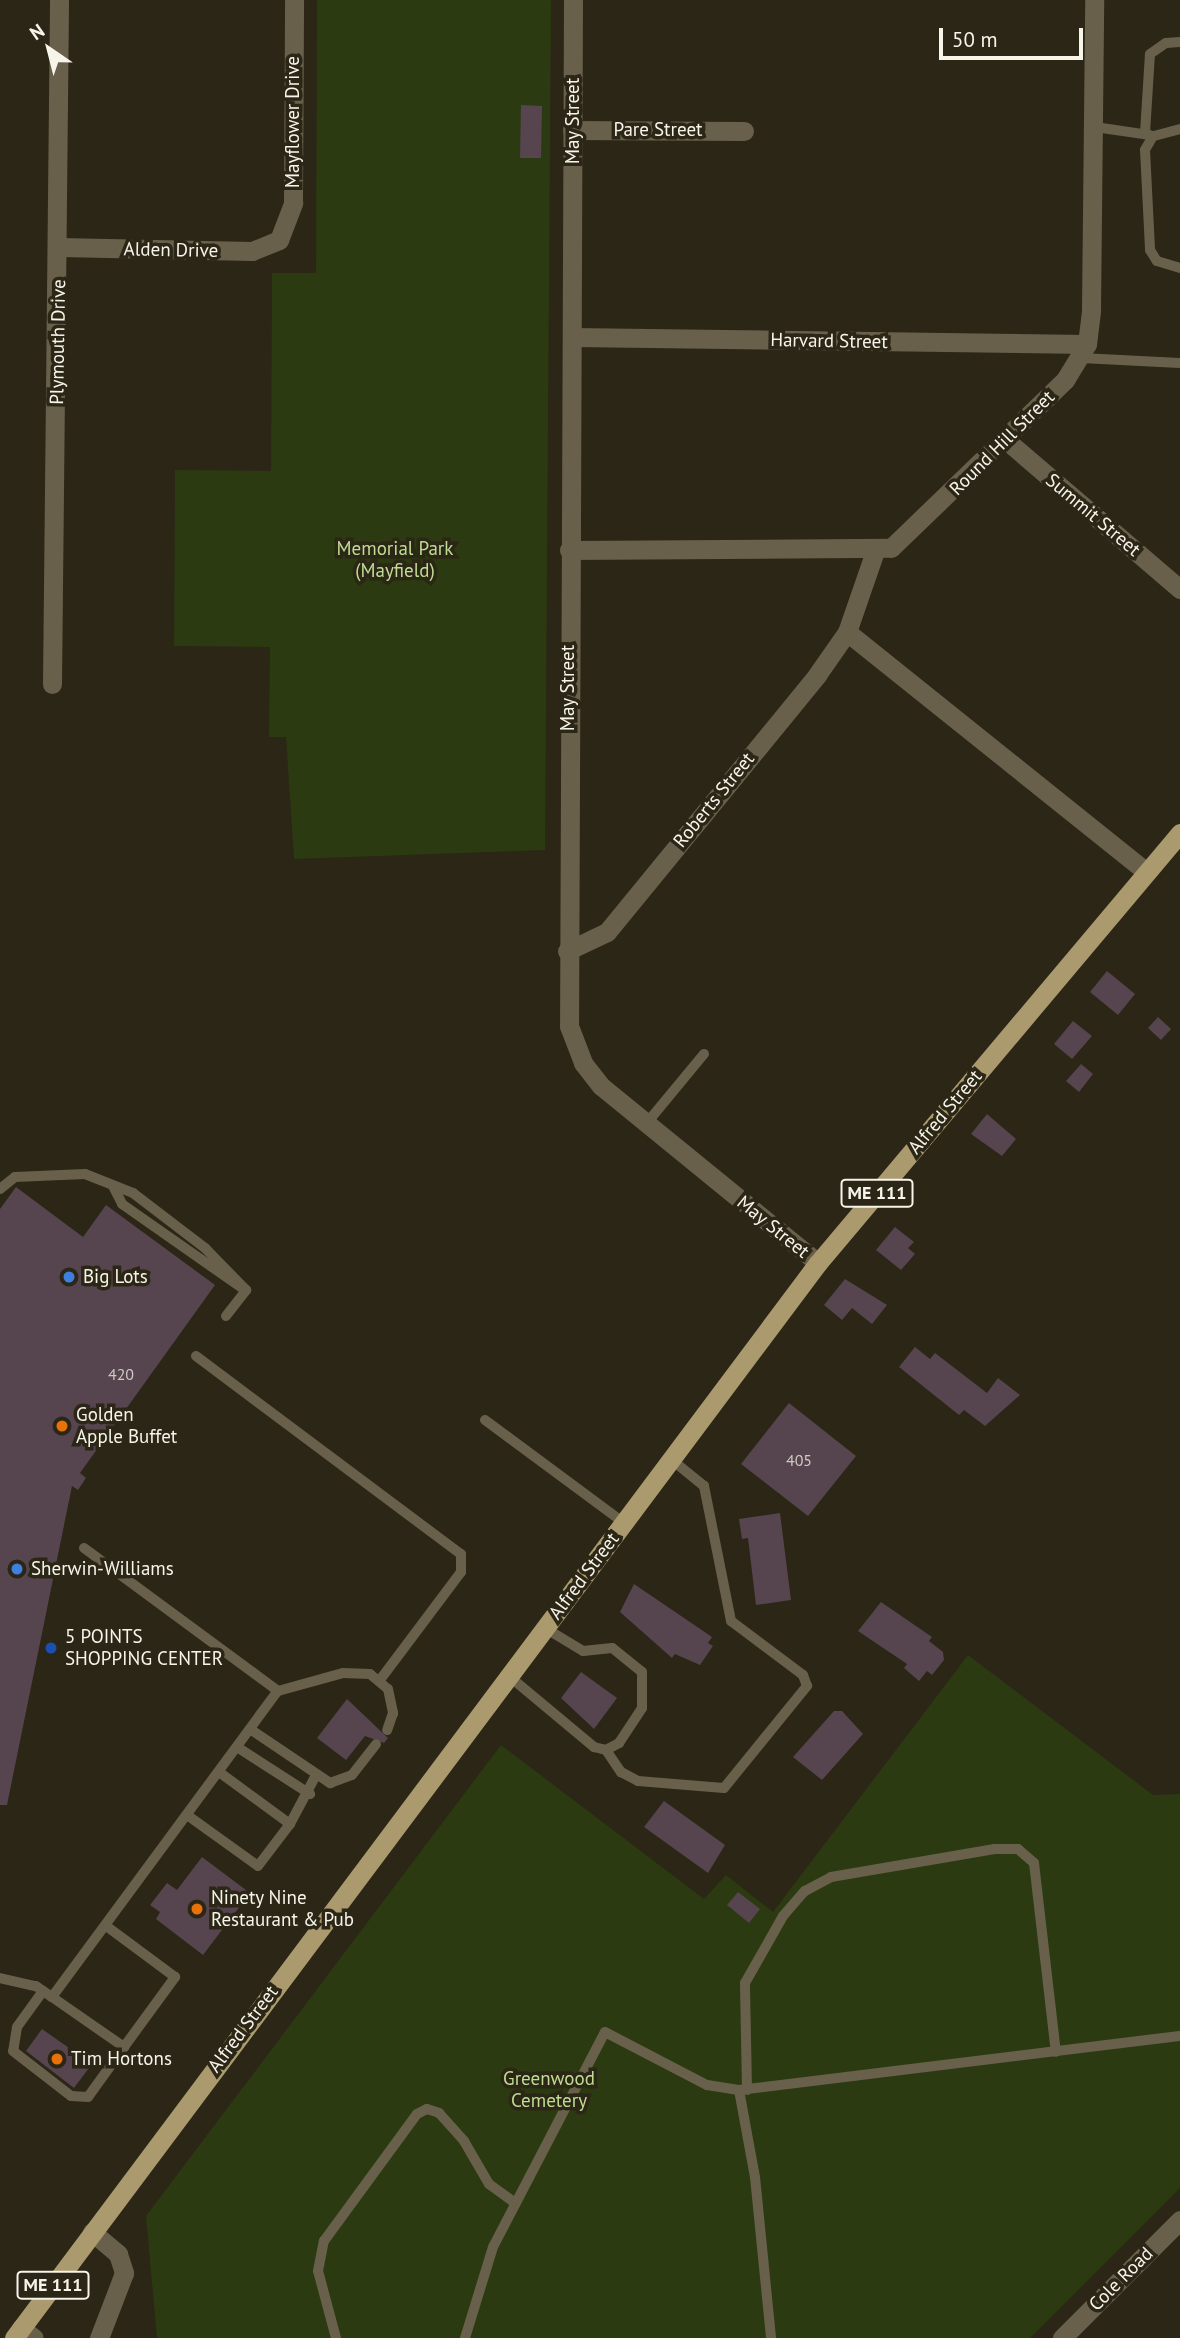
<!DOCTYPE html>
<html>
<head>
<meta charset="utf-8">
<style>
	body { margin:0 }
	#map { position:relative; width:1180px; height:2338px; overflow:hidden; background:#2b2616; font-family:"PT Sans",sans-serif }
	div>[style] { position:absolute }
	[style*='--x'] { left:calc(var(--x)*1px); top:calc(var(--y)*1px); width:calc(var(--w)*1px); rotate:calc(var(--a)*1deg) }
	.green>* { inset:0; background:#2b3a11 }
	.building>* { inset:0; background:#56454e }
	.service>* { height:10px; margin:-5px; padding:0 5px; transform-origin:5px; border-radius:5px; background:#68604b }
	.minor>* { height:19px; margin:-9.5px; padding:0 9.5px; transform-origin:9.5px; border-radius:9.5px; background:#68604b }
	.primary>* { height:19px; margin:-9.5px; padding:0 9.5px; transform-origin:9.5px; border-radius:9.5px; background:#ab9a6e }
	.dots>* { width:19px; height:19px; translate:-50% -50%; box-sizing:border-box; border:4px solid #2b2616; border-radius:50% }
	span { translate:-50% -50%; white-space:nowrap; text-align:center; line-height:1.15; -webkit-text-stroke:7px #2b2616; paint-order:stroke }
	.number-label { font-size:16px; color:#cfc8c3 }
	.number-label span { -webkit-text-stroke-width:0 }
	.shield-label span { padding:2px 5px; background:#2b2616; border:2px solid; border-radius:5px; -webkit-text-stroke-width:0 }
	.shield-label { font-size:18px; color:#f7f4ea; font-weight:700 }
	.street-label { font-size:19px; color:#f7f4ea }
	.park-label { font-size:19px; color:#bedd92 }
	.poi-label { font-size:19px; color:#f7f4ea }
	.left { translate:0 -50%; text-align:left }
	.north { position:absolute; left:14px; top:14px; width:70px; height:70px; -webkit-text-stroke:5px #2b2616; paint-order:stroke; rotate:325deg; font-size:19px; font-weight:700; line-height:28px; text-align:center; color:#f7f4ea }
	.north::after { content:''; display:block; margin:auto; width:24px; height:32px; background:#f7f4ea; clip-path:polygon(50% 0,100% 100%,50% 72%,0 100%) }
	.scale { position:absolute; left:939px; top:28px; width:144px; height:32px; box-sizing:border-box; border:4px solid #f7f4ea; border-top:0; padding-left:9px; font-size:21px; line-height:24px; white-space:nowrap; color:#f7f4ea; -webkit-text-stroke:5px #2b2616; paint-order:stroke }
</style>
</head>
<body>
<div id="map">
	<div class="green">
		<i style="clip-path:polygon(317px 0,551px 0,545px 850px,294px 859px,286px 737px,269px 737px,270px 647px,174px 646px,175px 470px,271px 471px,272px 273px,316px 273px)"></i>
		<i style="clip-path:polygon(968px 1655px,1153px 1795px,1180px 1794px,1180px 2188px,1030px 2338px,157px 2338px,146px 2216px,501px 1745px,704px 1899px,726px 1875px,773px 1912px)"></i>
	</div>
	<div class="building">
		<i style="clip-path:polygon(521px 105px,542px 106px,541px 158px,520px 158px)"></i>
		<i style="clip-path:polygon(1107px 971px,1135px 994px,1118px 1015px,1090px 992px)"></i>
		<i style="clip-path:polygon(1158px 1017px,1171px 1029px,1161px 1040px,1148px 1028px)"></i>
		<i style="clip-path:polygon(1073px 1021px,1092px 1036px,1072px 1059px,1054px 1044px)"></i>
		<i style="clip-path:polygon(1081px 1064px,1093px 1074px,1079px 1092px,1066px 1081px)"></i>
		<i style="clip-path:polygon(987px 1114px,1016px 1139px,1002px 1156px,971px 1134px)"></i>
		<i style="clip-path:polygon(16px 1187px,83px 1237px,106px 1205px,215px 1285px,80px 1473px,86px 1478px,78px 1490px,72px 1486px,7px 1805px,0 1805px,0 1209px)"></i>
		<i style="clip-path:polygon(895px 1227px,914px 1242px,908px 1248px,915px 1254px,901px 1270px,876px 1250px)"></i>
		<i style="clip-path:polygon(845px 1279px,887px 1305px,872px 1324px,852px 1308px,842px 1320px,824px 1305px)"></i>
		<i style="clip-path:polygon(915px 1347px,930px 1359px,935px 1353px,987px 1393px,998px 1378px,1020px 1395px,985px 1426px,964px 1410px,959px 1415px,899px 1367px)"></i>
		<i style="clip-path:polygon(789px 1403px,856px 1456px,808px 1516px,741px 1464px)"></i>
		<i style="clip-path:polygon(780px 1513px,791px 1600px,756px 1605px,748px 1538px,742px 1539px,739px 1519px)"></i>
		<i style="clip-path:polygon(634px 1584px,712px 1637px,708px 1643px,713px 1646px,700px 1665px,675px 1654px,672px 1658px,620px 1612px)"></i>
		<i style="clip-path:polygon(881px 1602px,932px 1637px,929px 1641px,943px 1652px,944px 1660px,932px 1675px,927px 1671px,919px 1681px,904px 1668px,907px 1664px,858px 1631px)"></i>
		<i style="clip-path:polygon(581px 1672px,617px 1698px,594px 1729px,561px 1698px)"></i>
		<i style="clip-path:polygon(347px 1699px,388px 1738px,384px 1743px,365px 1736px,346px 1760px,317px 1738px)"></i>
		<i style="clip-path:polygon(834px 1711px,842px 1711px,863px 1734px,822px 1780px,793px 1757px)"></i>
		<i style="clip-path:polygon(664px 1801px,725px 1845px,708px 1873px,644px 1827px)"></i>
		<i style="clip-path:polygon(202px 1857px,250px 1893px,203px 1955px,156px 1919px,160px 1912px,150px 1905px,167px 1883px,177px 1890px)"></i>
		<i style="clip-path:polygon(738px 1892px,760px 1909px,749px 1923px,727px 1905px)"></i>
		<i style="clip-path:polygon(42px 2029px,92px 2064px,74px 2088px,26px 2051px)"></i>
	</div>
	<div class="service">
		<i style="--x:1095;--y:127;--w:56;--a:8.3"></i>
		<i style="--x:1180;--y:129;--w:28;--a:165"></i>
		<i style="--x:1153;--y:136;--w:16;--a:120"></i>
		<i style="--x:1145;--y:150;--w:100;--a:87.1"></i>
		<i style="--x:1150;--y:250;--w:13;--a:58"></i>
		<i style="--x:1157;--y:261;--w:24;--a:17"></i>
		<i style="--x:1145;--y:133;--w:79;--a:-86.4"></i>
		<i style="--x:1150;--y:54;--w:19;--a:-35"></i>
		<i style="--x:1166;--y:43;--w:14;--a:-4"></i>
		<i style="--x:1081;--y:358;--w:99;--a:2.9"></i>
		<i style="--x:646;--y:1124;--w:91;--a:-50.4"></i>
		<i style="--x:114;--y:1188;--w:18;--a:63"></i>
		<i style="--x:122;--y:1204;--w:146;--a:35"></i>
		<i style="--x:0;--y:1189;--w:19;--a:-39"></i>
		<i style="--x:15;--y:1177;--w:70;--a:-2.5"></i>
		<i style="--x:85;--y:1174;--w:52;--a:21.6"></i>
		<i style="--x:133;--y:1193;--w:91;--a:37.4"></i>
		<i style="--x:205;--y:1248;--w:59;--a:45.7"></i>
		<i style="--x:226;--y:1316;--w:33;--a:-52"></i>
		<i style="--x:196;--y:1356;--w:331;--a:36.8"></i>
		<i style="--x:461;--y:1554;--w:18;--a:90"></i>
		<i style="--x:461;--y:1572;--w:135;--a:126.9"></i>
		<i style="--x:485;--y:1420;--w:173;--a:36.5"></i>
		<i style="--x:509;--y:1676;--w:111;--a:39.9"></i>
		<i style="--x:594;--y:1747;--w:12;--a:14"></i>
		<i style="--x:606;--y:1750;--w:15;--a:-28"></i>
		<i style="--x:619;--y:1743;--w:42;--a:-56.7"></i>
		<i style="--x:642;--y:1708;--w:36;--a:-90"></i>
		<i style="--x:642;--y:1672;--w:38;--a:-141"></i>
		<i style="--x:612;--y:1648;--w:29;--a:174"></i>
		<i style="--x:583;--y:1651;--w:44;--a:-148.8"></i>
		<i style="--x:278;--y:1691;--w:67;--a:-15.5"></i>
		<i style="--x:343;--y:1673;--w:27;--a:2"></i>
		<i style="--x:370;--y:1674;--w:23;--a:40"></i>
		<i style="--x:388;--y:1689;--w:25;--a:78"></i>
		<i style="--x:393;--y:1713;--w:18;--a:109"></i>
		<i style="--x:250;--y:1729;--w:97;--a:34"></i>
		<i style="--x:330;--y:1783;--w:23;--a:-20"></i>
		<i style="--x:352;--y:1775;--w:39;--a:-52"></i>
		<i style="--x:237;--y:1747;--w:87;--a:32.8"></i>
		<i style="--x:606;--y:1750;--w:27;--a:56"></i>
		<i style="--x:621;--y:1772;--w:19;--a:28"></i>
		<i style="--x:638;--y:1781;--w:86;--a:4.7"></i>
		<i style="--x:724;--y:1788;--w:132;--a:-50.9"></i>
		<i style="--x:807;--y:1686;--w:12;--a:-110"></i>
		<i style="--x:803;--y:1675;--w:90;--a:-143.1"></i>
		<i style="--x:731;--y:1621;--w:138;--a:-101.3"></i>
		<i style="--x:704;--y:1486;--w:41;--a:-140.9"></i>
		<i style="--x:187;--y:1815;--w:87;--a:35.7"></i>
		<i style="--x:258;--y:1866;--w:53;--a:-52.7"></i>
		<i style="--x:290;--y:1824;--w:88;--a:-143.8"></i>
		<i style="--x:290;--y:1824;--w:53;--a:-62"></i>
		<i style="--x:0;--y:1978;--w:37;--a:13"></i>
		<i style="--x:36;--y:1986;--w:19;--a:35"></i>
		<i style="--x:52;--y:1997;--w:380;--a:-53.6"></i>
		<i style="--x:278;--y:1691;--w:241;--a:-143.6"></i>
		<i style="--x:43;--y:1991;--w:44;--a:125.8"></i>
		<i style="--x:17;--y:2027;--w:24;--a:99"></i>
		<i style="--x:13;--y:2051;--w:73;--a:37.8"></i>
		<i style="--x:71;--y:2096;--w:17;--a:3"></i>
		<i style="--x:88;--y:2097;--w:62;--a:-54.2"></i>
		<i style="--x:52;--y:1997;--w:88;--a:34.8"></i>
		<i style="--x:124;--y:2047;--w:87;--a:-53.9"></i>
		<i style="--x:175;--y:1977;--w:86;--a:-143.5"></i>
		<i style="--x:739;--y:2090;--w:88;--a:79.6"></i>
		<i style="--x:755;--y:2177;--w:162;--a:84.3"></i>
		<i style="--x:747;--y:2090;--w:107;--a:-91.1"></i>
		<i style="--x:745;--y:1983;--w:77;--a:-60.4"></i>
		<i style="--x:783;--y:1916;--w:33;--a:-49"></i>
		<i style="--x:805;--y:1891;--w:30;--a:-28"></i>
		<i style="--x:831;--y:1877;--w:166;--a:-9.7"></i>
		<i style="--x:995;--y:1849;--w:23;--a:0"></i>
		<i style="--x:1018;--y:1849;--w:21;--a:41"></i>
		<i style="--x:1034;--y:1863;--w:190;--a:83.4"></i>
		<i style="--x:336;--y:2338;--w:69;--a:-105"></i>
		<i style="--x:318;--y:2271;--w:31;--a:-79"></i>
		<i style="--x:324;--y:2241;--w:157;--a:-53.8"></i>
		<i style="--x:417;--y:2114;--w:11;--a:-27"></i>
		<i style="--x:427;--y:2109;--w:13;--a:18"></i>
		<i style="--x:439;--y:2113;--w:38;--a:48"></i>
		<i style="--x:464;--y:2141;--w:50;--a:59.8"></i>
		<i style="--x:489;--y:2184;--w:32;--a:36"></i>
		<i style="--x:465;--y:2338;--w:95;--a:-72.9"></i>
		<i style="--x:493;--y:2247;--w:242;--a:-62.5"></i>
		<i style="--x:605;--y:2032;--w:115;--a:27.5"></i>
		<i style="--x:707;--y:2085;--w:32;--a:9"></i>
		<i style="--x:739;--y:2090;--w:444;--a:-7"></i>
	</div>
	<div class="minor">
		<i style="--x:573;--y:0;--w:1026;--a:90.22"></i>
		<i style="--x:569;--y:1026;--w:40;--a:69"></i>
		<i style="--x:583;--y:1063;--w:29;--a:52"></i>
		<i style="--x:601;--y:1086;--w:280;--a:39.2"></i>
		<i style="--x:572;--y:130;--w:172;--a:0.3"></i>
		<i style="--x:59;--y:247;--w:193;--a:1.2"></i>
		<i style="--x:252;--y:251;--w:29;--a:-22"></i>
		<i style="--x:279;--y:240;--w:40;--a:-69"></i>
		<i style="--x:293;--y:203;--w:203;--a:-89.7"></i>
		<i style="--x:572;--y:337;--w:515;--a:0.78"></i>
		<i style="--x:1006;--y:440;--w:229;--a:40.6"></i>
		<i style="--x:569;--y:550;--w:322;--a:-0.4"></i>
		<i style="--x:891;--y:548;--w:242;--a:-44"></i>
		<i style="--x:1065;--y:380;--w:42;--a:-58.6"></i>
		<i style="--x:1087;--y:344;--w:35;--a:-83"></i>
		<i style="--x:1091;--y:309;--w:309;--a:-89.4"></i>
		<i style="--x:847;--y:632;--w:384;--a:38.7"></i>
		<i style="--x:52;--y:684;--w:684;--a:-89.41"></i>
		<i style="--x:567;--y:951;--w:44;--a:-25.4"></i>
		<i style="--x:607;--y:932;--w:332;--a:-50.7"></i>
		<i style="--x:817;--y:675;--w:52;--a:-55.1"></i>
		<i style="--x:847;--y:632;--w:86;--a:-70.9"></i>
		<i style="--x:92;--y:2232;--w:34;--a:40"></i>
		<i style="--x:118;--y:2254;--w:20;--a:72"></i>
		<i style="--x:124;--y:2273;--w:70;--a:111"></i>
		<i style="--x:21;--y:2328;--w:16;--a:38"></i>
		<i style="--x:1062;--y:2338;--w:167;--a:-45"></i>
	</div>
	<div class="primary">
		<i style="--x:14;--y:2338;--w:1342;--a:-53.21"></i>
		<i style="--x:818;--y:1263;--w:562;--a:-49.91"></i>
	</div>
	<div class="dots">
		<i style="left:69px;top:1277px;background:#3f7fe0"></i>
		<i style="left:62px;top:1426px;background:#e8710a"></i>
		<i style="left:17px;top:1569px;background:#3f7fe0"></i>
		<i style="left:51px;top:1648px;background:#1a4fb4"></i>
		<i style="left:197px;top:1909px;background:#e8710a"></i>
		<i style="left:57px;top:2059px;background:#e8710a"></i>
	</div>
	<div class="number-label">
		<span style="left:121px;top:1374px">420</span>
		<span style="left:799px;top:1460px">405</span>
	</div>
	<div class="shield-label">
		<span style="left:877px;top:1193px">ME 111</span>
		<span style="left:53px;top:2285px">ME 111</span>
	</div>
	<div class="street-label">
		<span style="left:573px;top:121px;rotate:-90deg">May Street</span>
		<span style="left:293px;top:122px;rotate:-90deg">Mayflower Drive</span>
		<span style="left:658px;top:130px">Pare Street</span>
		<span style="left:171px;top:250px;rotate:1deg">Alden Drive</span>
		<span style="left:829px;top:341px;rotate:1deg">Harvard Street</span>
		<span style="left:58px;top:342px;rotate:-89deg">Plymouth Drive</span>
		<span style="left:1002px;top:443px;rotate:-45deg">Round Hill Street</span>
		<span style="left:1093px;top:515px;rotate:40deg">Summit Street</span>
		<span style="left:568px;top:688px;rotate:-90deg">May Street</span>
		<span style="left:714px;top:800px;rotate:-51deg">Roberts Street</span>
		<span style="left:945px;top:1112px;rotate:-50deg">Alfred Street</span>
		<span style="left:773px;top:1227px;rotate:39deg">May Street</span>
		<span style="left:584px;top:1576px;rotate:-53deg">Alfred Street</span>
		<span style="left:243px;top:2029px;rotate:-53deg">Alfred Street</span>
		<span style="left:1121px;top:2279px;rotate:-45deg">Cole Road</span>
	</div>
	<div class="park-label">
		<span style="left:395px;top:560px">Memorial Park<br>(Mayfield)</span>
		<span style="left:549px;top:2090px">Greenwood<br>Cemetery</span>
	</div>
	<div class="poi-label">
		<span class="left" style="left:83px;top:1277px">Big Lots</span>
		<span class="left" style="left:76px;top:1426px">Golden<br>Apple Buffet</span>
		<span class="left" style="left:31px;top:1569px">Sherwin-Williams</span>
		<span class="left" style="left:65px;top:1648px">5 POINTS<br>SHOPPING CENTER</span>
		<span class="left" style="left:211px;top:1909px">Ninety Nine<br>Restaurant &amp; Pub</span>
		<span class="left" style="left:71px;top:2059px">Tim Hortons</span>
	</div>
	<div class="north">N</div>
	<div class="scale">50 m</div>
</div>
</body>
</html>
